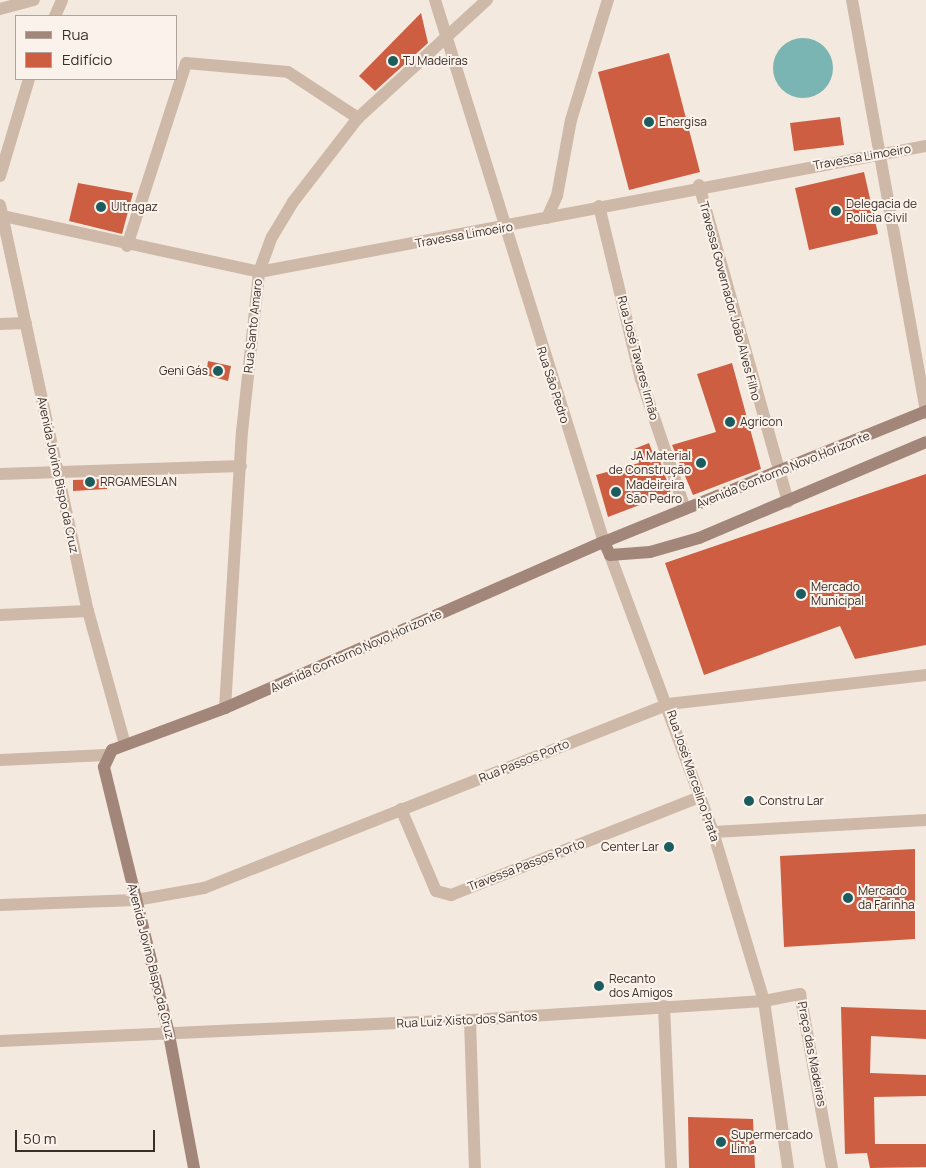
<!DOCTYPE html>
<html>
<head>
<meta charset="utf-8">
<style>
	body { margin:0 }
	#map { position:relative; width:926px; height:1168px; overflow:hidden; background:#f4e9de; font-family:Manrope,sans-serif }
	div>[style] { position:absolute }
	[style*='--x'] { left:calc(var(--x)*1px); top:calc(var(--y)*1px); width:calc(var(--w)*1px); rotate:calc(var(--a)*1deg) }
	.water>* { inset:0; background:#7ab4b3 }
	.round { border-radius:50% }
	.building>* { inset:0; background:#ce5e42 }
	.street>* { height:12px; margin:-6px; padding:0 6px; transform-origin:6px; border-radius:6px; background:#ceb8a8 }
	.secondary>* { height:12px; margin:-6px; padding:0 6px; transform-origin:6px; border-radius:6px; background:#a28679 }
	.dots>* { width:14px; height:14px; translate:-50% -50%; box-sizing:border-box; border:2px solid #fbf3eb; border-radius:50% }
	span { translate:-50% -50%; white-space:nowrap; text-align:center; line-height:1.15; -webkit-text-stroke:4px #fbf3eb; paint-order:stroke }
	.poi-label { font-size:12px; color:#3a2e29 }
	.left { translate:0 -50%; text-align:left }
	.right { translate:-100% -50%; text-align:right }
	.street-label { font-size:12px; color:#3a2e29 }
	.legend { position:absolute; left:15px; top:15px; width:162px; height:65px; box-sizing:border-box; background:#fbf3eb; border:1px solid #aea49d; margin:0; padding:6px 9px; list-style:none; font-size:15px; color:#3a2e29 }
	.legend li { display:flex; align-items:center; gap:10px; height:25px }
	.legend b { width:25px; border:1px solid #aea49d }
	.scale { position:absolute; left:15px; top:1130px; width:140px; height:22px; box-sizing:border-box; border:2px solid #3a2e29; border-top:0; padding-left:6px; font-size:15px; line-height:18px; white-space:nowrap; color:#3a2e29; -webkit-text-stroke:4px #fbf3eb; paint-order:stroke }
</style>
</head>
<body>
<div id="map">
	<div class="water">
		<i class="round" style="left:773px;top:38px;width:60px;height:60px"></i>
	</div>
	<div class="building">
		<i style="clip-path:polygon(421px 13px,428px 43px,375px 91px,359px 76px)"></i>
		<i style="clip-path:polygon(669px 53px,700px 172px,629px 190px,598px 72px)"></i>
		<i style="clip-path:polygon(840px 117px,844px 145px,794px 151px,790px 123px)"></i>
		<i style="clip-path:polygon(864px 172px,878px 234px,809px 250px,795px 188px)"></i>
		<i style="clip-path:polygon(78px 183px,133px 193px,122px 234px,69px 221px)"></i>
		<i style="clip-path:polygon(208px 361px,231px 366px,228px 381px,206px 375px)"></i>
		<i style="clip-path:polygon(732px 363px,761px 469px,693px 495px,672px 445px,716px 432px,697px 374px)"></i>
		<i style="clip-path:polygon(649px 443px,652px 451px,656px 449px,671px 493px,608px 517px,596px 475px,639px 463px,634px 449px)"></i>
		<i style="clip-path:polygon(926px 474px,926px 645px,855px 659px,840px 626px,704px 675px,665px 563px)"></i>
		<i style="clip-path:polygon(107px 479px,107px 489px,73px 491px,73px 480px)"></i>
		<i style="clip-path:polygon(915px 849px,915px 939px,784px 947px,780px 856px)"></i>
		<i style="clip-path:polygon(841px 1007px,926px 1010px,926px 1039px,871px 1036px,870px 1073px,926px 1075px,926px 1096px,874px 1097px,875px 1144px,926px 1144px,926px 1167px,870px 1168px,867px 1153px,845px 1154px)"></i>
		<i style="clip-path:polygon(688px 1117px,753px 1119px,755px 1168px,689px 1168px)"></i>
	</div>
	<div class="street">
		<i style="--x:435;--y:0;--w:568;--a:72.68"></i>
		<i style="--x:852;--y:0;--w:420;--a:79.8"></i>
		<i style="--x:0;--y:9;--w:35;--a:-15"></i>
		<i style="--x:55;--y:16;--w:17;--a:-66"></i>
		<i style="--x:0;--y:176;--w:101;--a:-73.4"></i>
		<i style="--x:699;--y:185;--w:329;--a:74.3"></i>
		<i style="--x:0;--y:205;--w:415;--a:77.8"></i>
		<i style="--x:88;--y:611;--w:138;--a:74.5"></i>
		<i style="--x:599;--y:206;--w:178;--a:76.4"></i>
		<i style="--x:641;--y:379;--w:137;--a:71.3"></i>
		<i style="--x:3;--y:216;--w:262;--a:12.3"></i>
		<i style="--x:259;--y:272;--w:679;--a:-10.7"></i>
		<i style="--x:547;--y:218;--w:24;--a:-66"></i>
		<i style="--x:557;--y:196;--w:77;--a:-79.6"></i>
		<i style="--x:571;--y:120;--w:126;--a:-72.9"></i>
		<i style="--x:127;--y:246;--w:192;--a:-72.1"></i>
		<i style="--x:186;--y:63;--w:102;--a:5"></i>
		<i style="--x:288;--y:72;--w:84;--a:33.3"></i>
		<i style="--x:0;--y:324;--w:26;--a:-2"></i>
		<i style="--x:0;--y:474;--w:241;--a:-1.9"></i>
		<i style="--x:610;--y:555;--w:296;--a:69.6"></i>
		<i style="--x:713;--y:832;--w:177;--a:73.2"></i>
		<i style="--x:764;--y:1001;--w:169;--a:81.8"></i>
		<i style="--x:0;--y:615;--w:88;--a:-2.6"></i>
		<i style="--x:225;--y:708;--w:277;--a:-86.5"></i>
		<i style="--x:242;--y:432;--w:161;--a:-83.9"></i>
		<i style="--x:259;--y:272;--w:37;--a:-70"></i>
		<i style="--x:272;--y:237;--w:41;--a:-59"></i>
		<i style="--x:293;--y:202;--w:106;--a:-52.3"></i>
		<i style="--x:358;--y:118;--w:175;--a:-42.5"></i>
		<i style="--x:0;--y:760;--w:106;--a:-2.7"></i>
		<i style="--x:401;--y:809;--w:89;--a:66.9"></i>
		<i style="--x:436;--y:891;--w:16;--a:15"></i>
		<i style="--x:451;--y:895;--w:268;--a:-21.5"></i>
		<i style="--x:713;--y:832;--w:213;--a:-3.2"></i>
		<i style="--x:0;--y:905;--w:136;--a:-2.1"></i>
		<i style="--x:136;--y:900;--w:69;--a:-10"></i>
		<i style="--x:204;--y:888;--w:499;--a:-21.6"></i>
		<i style="--x:668;--y:704;--w:260;--a:-6.4"></i>
		<i style="--x:664;--y:1006;--w:162;--a:87.5"></i>
		<i style="--x:470;--y:1020;--w:148;--a:88.1"></i>
		<i style="--x:0;--y:1041;--w:470;--a:-2.6"></i>
		<i style="--x:470;--y:1020;--w:295;--a:-3.7"></i>
		<i style="--x:764;--y:1001;--w:37;--a:-11"></i>
		<i style="--x:800;--y:994;--w:177;--a:79.6"></i>
	</div>
	<div class="secondary">
		<i style="--x:604;--y:542;--w:14;--a:65"></i>
		<i style="--x:610;--y:555;--w:40;--a:-4.3"></i>
		<i style="--x:650;--y:552;--w:51;--a:-15.9"></i>
		<i style="--x:699;--y:538;--w:246;--a:-22.9"></i>
		<i style="--x:194;--y:1168;--w:136;--a:-100.6"></i>
		<i style="--x:169;--y:1034;--w:275;--a:-103.7"></i>
		<i style="--x:104;--y:767;--w:19;--a:-65"></i>
		<i style="--x:112;--y:750;--w:121;--a:-20.4"></i>
		<i style="--x:225;--y:708;--w:414;--a:-23.7"></i>
		<i style="--x:604;--y:542;--w:348;--a:-22.1"></i>
	</div>
	<div class="dots">
		<i style="left:393px;top:61px;background:#1b5d5f"></i>
		<i style="left:649px;top:122px;background:#1b5d5f"></i>
		<i style="left:101px;top:207px;background:#1b5d5f"></i>
		<i style="left:836px;top:211px;background:#1b5d5f"></i>
		<i style="left:218px;top:371px;background:#1b5d5f"></i>
		<i style="left:730px;top:422px;background:#1b5d5f"></i>
		<i style="left:701px;top:463px;background:#1b5d5f"></i>
		<i style="left:90px;top:482px;background:#1b5d5f"></i>
		<i style="left:616px;top:492px;background:#1b5d5f"></i>
		<i style="left:801px;top:594px;background:#1b5d5f"></i>
		<i style="left:749px;top:801px;background:#1b5d5f"></i>
		<i style="left:669px;top:847px;background:#1b5d5f"></i>
		<i style="left:848px;top:898px;background:#1b5d5f"></i>
		<i style="left:599px;top:986px;background:#1b5d5f"></i>
		<i style="left:721px;top:1142px;background:#1b5d5f"></i>
	</div>
	<div class="poi-label">
		<span class="left" style="left:403px;top:61px">TJ Madeiras</span>
		<span class="left" style="left:659px;top:122px">Energisa</span>
		<span class="left" style="left:846px;top:211px">Delegacia de<br>Policia Civil</span>
		<span class="left" style="left:111px;top:207px">Ultragaz</span>
		<span class="right" style="left:208px;top:371px">Geni Gás</span>
		<span class="left" style="left:740px;top:422px">Agricon</span>
		<span class="right" style="left:691px;top:463px">JA Material<br>de Construção</span>
		<span class="left" style="left:100px;top:482px">RRGAMESLAN</span>
		<span class="left" style="left:626px;top:492px">Madeireira<br>São Pedro</span>
		<span class="left" style="left:811px;top:594px">Mercado<br>Municipal</span>
		<span class="left" style="left:759px;top:801px">Constru Lar</span>
		<span class="right" style="left:659px;top:847px">Center Lar</span>
		<span class="left" style="left:858px;top:898px">Mercado<br>da Farinha</span>
		<span class="left" style="left:609px;top:986px">Recanto<br>dos Amigos</span>
		<span class="left" style="left:731px;top:1142px">Supermercado<br>Lima</span>
	</div>
	<div class="street-label">
		<span style="left:862px;top:157px;rotate:-10deg">Travessa Limoeiro</span>
		<span style="left:464px;top:235px;rotate:-10deg">Travessa Limoeiro</span>
		<span style="left:730px;top:301px;rotate:75deg">Travessa Governador João Alves Filho</span>
		<span style="left:253px;top:326px;rotate:-84deg">Rua Santo Amaro</span>
		<span style="left:638px;top:358px;rotate:75deg">Rua José Tavares Irmão</span>
		<span style="left:553px;top:385px;rotate:72deg">Rua São Pedro</span>
		<span style="left:783px;top:470px;rotate:-22deg">Avenida Contorno Novo Horizonte</span>
		<span style="left:58px;top:475px;rotate:78deg">Avenida Jovino Bispo da Cruz</span>
		<span style="left:356px;top:651px;rotate:-24deg">Avenida Contorno Novo Horizonte</span>
		<span style="left:524px;top:761px;rotate:-22deg">Rua Passos Porto</span>
		<span style="left:693px;top:776px;rotate:71deg">Rua José Marcelino Prata</span>
		<span style="left:526px;top:865px;rotate:-21deg">Travessa Passos Porto</span>
		<span style="left:151px;top:961px;rotate:76deg">Avenida Jovino Bispo da Cruz</span>
		<span style="left:467px;top:1020px;rotate:-3deg">Rua Luiz Xisto dos Santos</span>
		<span style="left:812px;top:1054px;rotate:79deg">Praça das Madeiras</span>
	</div>
	<ul class="legend">
	<li><b style="height:6px;background:#a28679"></b>Rua</li>
	<li><b style="height:14px;background:#ce5e42"></b>Edifício</li>
	</ul>
	<div class="scale">50 m</div>
</div>
</body>
</html>
